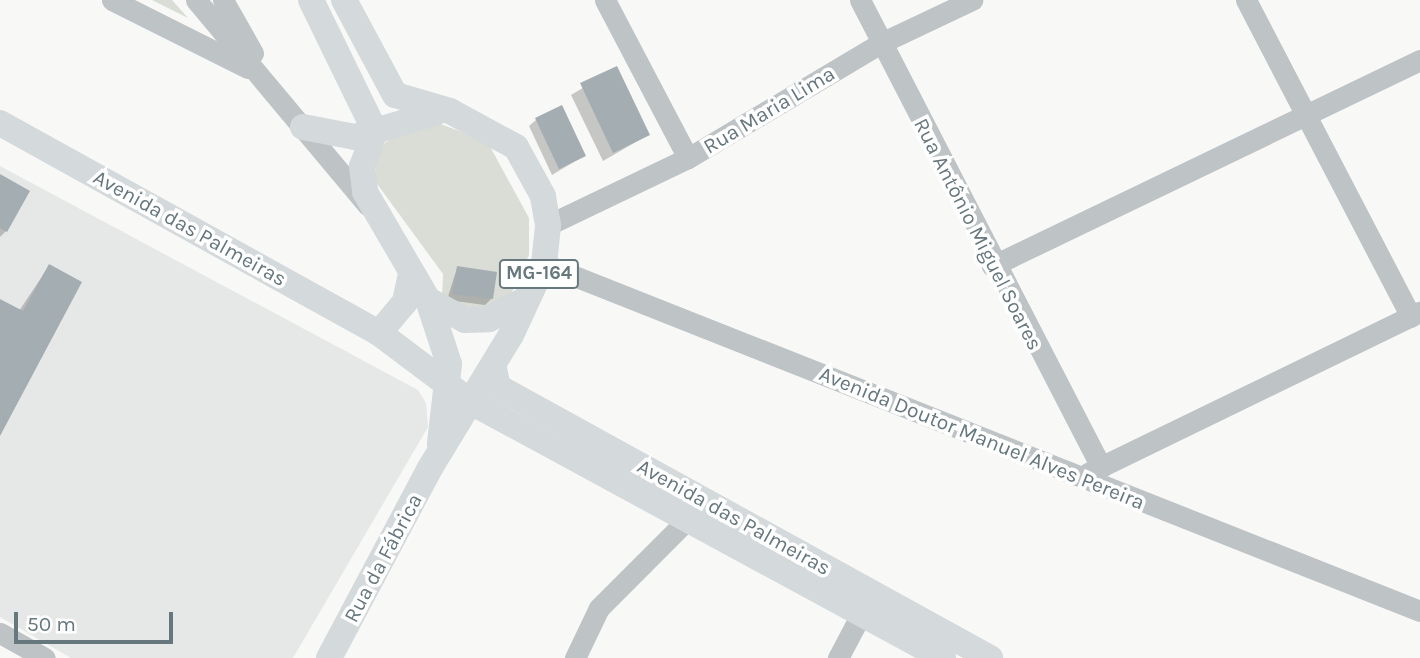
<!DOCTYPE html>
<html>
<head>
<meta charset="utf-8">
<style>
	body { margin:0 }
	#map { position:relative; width:1420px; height:658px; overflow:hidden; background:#f8f8f7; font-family:Karla,sans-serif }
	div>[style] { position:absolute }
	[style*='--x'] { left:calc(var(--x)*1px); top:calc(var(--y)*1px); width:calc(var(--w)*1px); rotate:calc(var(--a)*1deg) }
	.built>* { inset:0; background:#e6e8e7 }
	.green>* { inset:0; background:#d9ddd6 }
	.shadow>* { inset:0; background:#0003 }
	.building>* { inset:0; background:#a4adb1 }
	.minor>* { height:21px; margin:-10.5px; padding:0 10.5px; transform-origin:10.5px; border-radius:10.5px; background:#bec3c6 }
	.major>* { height:26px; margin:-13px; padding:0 13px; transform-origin:13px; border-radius:13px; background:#d4d9db }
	span { translate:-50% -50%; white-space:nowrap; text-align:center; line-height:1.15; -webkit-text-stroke:7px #fff; paint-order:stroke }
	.shield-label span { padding:2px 5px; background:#fff; border:2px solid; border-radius:5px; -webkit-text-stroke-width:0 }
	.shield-label { font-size:19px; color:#66777e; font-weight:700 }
	.street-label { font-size:21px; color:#66777e }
	.scale { position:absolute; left:14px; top:612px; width:159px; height:32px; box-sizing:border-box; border:4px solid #66777e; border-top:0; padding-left:9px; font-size:21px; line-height:24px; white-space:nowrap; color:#66777e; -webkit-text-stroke:5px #fff; paint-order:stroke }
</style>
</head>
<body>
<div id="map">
	<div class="built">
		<i style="clip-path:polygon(0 166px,418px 390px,426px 403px,428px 427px,293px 658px,71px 658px,0 617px)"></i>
	</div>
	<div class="green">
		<i style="clip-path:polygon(152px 0,172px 0,188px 18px)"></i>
		<i style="clip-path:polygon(432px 121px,487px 141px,529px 218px,529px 255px,512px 292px,495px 308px,450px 306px,442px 298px,443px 274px,375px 181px,376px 159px,385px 143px,405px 128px)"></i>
	</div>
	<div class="shadow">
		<i style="clip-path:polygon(616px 68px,648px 135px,603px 161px,571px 95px)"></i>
		<i style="clip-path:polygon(536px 120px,584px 156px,552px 175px,529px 126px)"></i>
		<i style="clip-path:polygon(0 176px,6px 231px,0 237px)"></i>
		<i style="clip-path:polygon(49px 266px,0 432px,0 301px,19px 311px)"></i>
		<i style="clip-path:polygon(457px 268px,491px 299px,485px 305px,447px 300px)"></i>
	</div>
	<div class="building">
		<i style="clip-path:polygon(617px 66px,650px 135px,613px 153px,580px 83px)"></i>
		<i style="clip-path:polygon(562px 105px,586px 156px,559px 169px,535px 118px)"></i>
		<i style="clip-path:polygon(0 174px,30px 191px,7px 232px,0 228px)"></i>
		<i style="clip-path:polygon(49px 264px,82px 282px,0 436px,0 299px,23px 311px)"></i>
		<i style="clip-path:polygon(457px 266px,497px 272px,493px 299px,453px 294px)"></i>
	</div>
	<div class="minor">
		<i style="--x:112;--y:0;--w:152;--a:26.6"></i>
		<i style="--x:196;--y:0;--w:268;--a:50.1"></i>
		<i style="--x:223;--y:0;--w:61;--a:60.5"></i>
		<i style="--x:605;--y:0;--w:178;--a:62.3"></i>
		<i style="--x:860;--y:0;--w:526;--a:62.7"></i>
		<i style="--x:1246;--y:0;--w:357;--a:62.5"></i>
		<i style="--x:548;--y:225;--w:155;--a:-25.6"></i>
		<i style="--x:688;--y:158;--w:225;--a:-30.8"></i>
		<i style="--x:881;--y:43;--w:101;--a:-25.3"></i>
		<i style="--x:544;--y:264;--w:942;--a:21.61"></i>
		<i style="--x:992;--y:266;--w:475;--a:-25.7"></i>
		<i style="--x:1088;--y:473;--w:369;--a:-25.9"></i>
		<i style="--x:0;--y:633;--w:51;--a:29.1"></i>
		<i style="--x:575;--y:658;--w:55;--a:-64.4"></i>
		<i style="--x:599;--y:608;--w:127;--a:-45"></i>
		<i style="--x:838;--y:658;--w:64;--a:-62.2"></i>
	</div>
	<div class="major">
		<i style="--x:311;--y:0;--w:146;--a:64"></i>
		<i style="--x:0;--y:123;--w:433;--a:29"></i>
		<i style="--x:379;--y:333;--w:115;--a:36.9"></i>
		<i style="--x:471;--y:402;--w:537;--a:28.47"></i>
		<i style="--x:303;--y:127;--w:53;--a:10.9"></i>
		<i style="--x:355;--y:137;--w:84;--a:-16.7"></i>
		<i style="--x:375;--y:131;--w:37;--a:110"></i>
		<i style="--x:362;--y:166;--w:26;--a:83"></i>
		<i style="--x:365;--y:192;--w:125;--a:59.7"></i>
		<i style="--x:428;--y:300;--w:67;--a:71.8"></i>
		<i style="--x:449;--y:364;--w:80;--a:96.5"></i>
		<i style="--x:428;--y:300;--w:42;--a:28.4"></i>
		<i style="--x:465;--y:320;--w:24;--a:-2"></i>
		<i style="--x:489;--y:319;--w:44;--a:-28.3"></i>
		<i style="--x:379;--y:333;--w:40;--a:-50"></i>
		<i style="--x:405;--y:302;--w:30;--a:-78"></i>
		<i style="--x:493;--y:365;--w:23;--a:77"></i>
		<i style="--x:498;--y:387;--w:562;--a:28.85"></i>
		<i style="--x:329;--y:658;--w:215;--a:-62"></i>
		<i style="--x:430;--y:468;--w:156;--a:-58.7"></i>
		<i style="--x:511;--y:335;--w:78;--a:-65.1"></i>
		<i style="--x:544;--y:264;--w:39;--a:-84"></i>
		<i style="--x:548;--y:225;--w:29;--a:-100"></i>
		<i style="--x:543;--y:196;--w:56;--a:-118.9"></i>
		<i style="--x:516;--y:147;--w:75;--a:-151.4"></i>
		<i style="--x:450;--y:111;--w:57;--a:-163.8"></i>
		<i style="--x:395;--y:95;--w:108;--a:-118.2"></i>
	</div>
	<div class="shield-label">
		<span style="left:539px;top:274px">MG-164</span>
	</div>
	<div class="street-label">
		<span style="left:769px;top:110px;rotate:-31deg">Rua Maria Lima</span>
		<span style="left:190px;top:228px;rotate:29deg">Avenida das Palmeiras</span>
		<span style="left:978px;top:234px;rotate:63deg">Rua Antônio Miguel Soares</span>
		<span style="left:982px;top:438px;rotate:22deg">Avenida Doutor Manuel Alves Pereira</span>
		<span style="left:734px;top:517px;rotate:29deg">Avenida das Palmeiras</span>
		<span style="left:383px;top:558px;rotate:-62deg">Rua da Fábrica</span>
	</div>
	<div class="scale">50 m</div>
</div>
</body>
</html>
